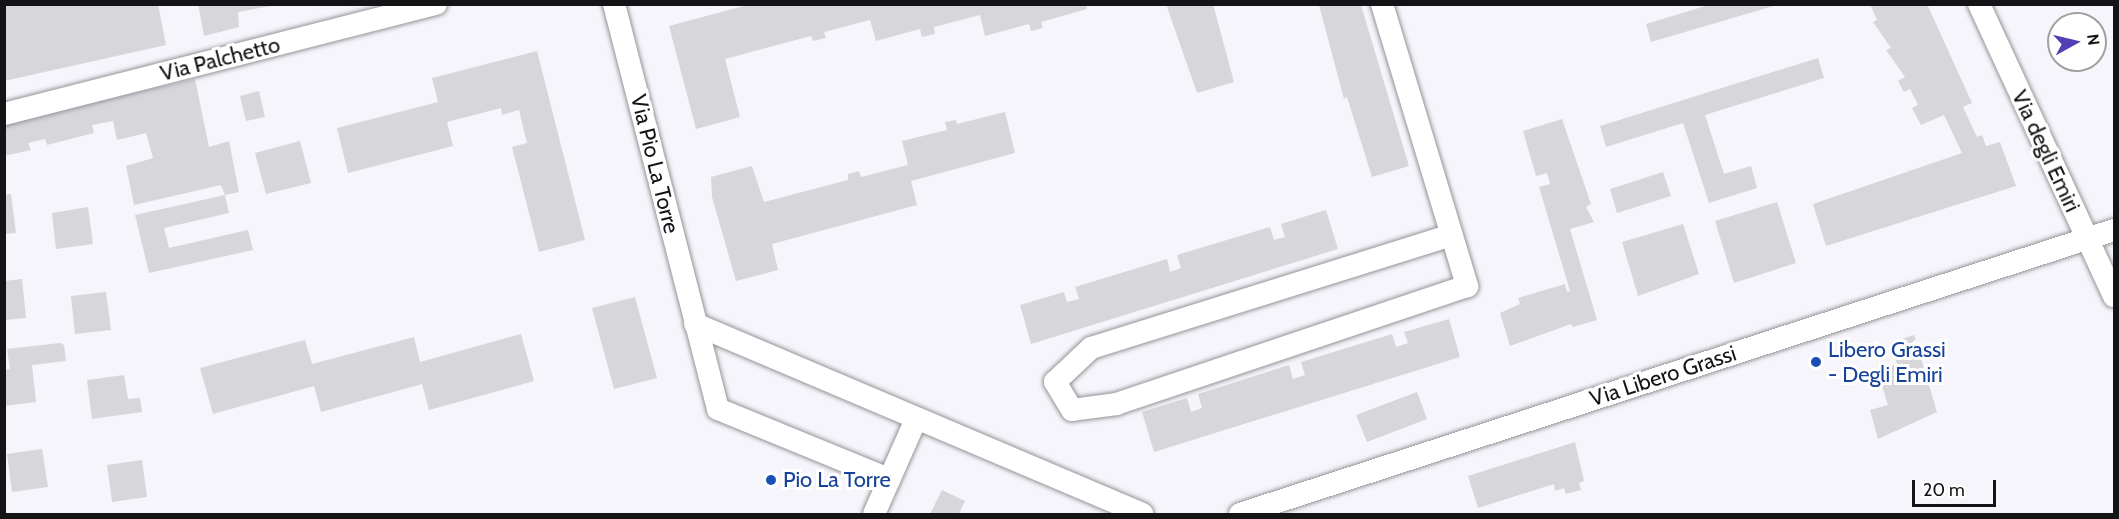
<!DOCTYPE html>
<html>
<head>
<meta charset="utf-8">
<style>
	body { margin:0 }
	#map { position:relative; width:2119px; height:519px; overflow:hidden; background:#f5f5fb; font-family:Cabin,sans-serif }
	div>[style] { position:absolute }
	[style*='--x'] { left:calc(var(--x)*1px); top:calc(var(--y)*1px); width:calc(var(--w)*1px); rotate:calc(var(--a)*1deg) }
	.building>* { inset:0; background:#d6d6db }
	.roads { filter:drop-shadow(0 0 2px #949499) drop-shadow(0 0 2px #949499) }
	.street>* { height:22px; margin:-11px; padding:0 11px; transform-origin:11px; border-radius:11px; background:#fff }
	.dots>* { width:16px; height:16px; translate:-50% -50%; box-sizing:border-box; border:3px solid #fff; border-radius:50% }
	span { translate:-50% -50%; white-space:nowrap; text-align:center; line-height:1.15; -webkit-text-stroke:6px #fff; paint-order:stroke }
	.street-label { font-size:22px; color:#141416 }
	.transit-label { font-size:22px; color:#164399 }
	.left { translate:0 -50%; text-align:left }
	.frame { position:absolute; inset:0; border:6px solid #141416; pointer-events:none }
	.north { position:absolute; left:2047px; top:12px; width:60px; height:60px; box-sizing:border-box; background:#fff; border:2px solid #a1a1a2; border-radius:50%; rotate:82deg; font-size:16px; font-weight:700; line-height:24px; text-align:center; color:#141416 }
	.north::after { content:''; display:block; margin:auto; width:21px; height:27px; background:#543fb6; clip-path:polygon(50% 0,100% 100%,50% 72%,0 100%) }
	.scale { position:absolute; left:1912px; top:480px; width:84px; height:27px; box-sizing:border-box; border:3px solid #141416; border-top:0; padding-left:8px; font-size:18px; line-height:21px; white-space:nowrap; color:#141416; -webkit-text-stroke:4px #fff; paint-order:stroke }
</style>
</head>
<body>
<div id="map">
	<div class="building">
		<i style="clip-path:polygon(4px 4px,158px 4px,166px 45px,4px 81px)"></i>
		<i style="clip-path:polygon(198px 4px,271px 4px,271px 6px,238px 12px,239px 27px,204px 36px)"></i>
		<i style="clip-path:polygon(751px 4px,1086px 4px,1087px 9px,1041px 22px,1043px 28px,1031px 31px,1029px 24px,985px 36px,980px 15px,934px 27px,935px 34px,922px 37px,920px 29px,876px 41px,870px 20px,824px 32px,826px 38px,813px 41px,811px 36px,725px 59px,740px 117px,696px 129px,669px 26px)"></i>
		<i style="clip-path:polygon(1174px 4px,1213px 4px,1234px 82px,1197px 93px,1167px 7px)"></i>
		<i style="clip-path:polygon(1712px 4px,1777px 5px,1651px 42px,1646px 24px)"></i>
		<i style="clip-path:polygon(1870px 4px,1927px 4px,1972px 103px,1963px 107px,1977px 137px,1982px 135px,1986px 146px,2000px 142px,2016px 186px,1826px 246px,1813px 204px,1962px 153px,1944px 115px,1921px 125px,1912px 108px,1918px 105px,1910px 89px,1904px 92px,1898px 81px,1905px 77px,1886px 50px,1891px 48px,1873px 22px,1877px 20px)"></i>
		<i style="clip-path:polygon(1319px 5px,1361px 5px,1409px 166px,1372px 177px,1347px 97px,1344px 99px)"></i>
		<i style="clip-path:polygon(537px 51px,585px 240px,539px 252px,512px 147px,527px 143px,519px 110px,502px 115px,501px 108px,447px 122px,453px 146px,348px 173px,337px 128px,438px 102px,432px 78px)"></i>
		<i style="clip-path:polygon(1818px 58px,1824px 78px,1705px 115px,1724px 174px,1751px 166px,1757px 188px,1709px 203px,1683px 123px,1606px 147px,1600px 126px)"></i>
		<i style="clip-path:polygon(195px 79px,209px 147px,229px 141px,239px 192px,225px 195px,221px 185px,134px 205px,126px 166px,153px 158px,146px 133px,117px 140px,113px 121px,92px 125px,94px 133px,47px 145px,45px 139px,28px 143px,31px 150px,4px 156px,4px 123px)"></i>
		<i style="clip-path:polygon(259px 91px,265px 117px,246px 121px,240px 96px)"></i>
		<i style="clip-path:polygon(1005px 112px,1015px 153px,911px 181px,917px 205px,772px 244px,778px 270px,736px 281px,712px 197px,711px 177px,752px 166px,764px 202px,848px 180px,848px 174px,859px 171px,861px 177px,908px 165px,902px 141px,947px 130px,945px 122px,956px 120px,957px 124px)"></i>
		<i style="clip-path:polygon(1562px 119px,1591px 204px,1586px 207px,1594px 222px,1570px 229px,1597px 320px,1573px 327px,1571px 324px,1510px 346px,1500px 313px,1520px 304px,1518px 298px,1565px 284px,1567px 292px,1570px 291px,1539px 187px,1550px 184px,1547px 173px,1536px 176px,1523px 131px)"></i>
		<i style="clip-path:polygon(300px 141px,311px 183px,266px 194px,255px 153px)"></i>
		<i style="clip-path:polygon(1663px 172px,1671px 196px,1617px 213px,1610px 189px)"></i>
		<i style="clip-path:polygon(11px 194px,16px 233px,4px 234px,4px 195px)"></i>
		<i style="clip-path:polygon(225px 195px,229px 213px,164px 228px,169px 248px,248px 230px,253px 250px,149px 273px,135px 215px)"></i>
		<i style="clip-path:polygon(1777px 202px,1796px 263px,1734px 283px,1715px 221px)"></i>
		<i style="clip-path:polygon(88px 207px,93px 244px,56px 249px,52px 213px)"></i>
		<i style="clip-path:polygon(1326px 210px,1338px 249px,1031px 344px,1020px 305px,1064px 292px,1067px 302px,1079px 299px,1075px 287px,1167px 259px,1170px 272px,1181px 268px,1177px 255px,1270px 227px,1274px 240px,1285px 237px,1281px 224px)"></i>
		<i style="clip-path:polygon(1683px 224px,1699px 274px,1638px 296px,1622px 242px)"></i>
		<i style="clip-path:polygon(22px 279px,26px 318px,4px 320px,4px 281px)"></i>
		<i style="clip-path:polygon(106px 292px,111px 330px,75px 334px,71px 296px)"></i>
		<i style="clip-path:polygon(635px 297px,657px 378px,614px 389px,592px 308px)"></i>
		<i style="clip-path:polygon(1449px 319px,1460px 357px,1154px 452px,1142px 412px,1187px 398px,1191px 412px,1202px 408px,1198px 394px,1289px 365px,1293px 379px,1305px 375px,1301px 362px,1392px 334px,1396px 347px,1408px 343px,1404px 332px)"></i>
		<i style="clip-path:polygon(521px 334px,534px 381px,429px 410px,422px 384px,321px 412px,314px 386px,213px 414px,200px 368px,305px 340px,312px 364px,414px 337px,420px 362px)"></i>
		<i style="clip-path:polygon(1914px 335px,1937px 412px,1878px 439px,1870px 410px,1888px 405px,1877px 370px,1897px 364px,1890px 343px)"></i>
		<i style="clip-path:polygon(60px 343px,64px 345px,66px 361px,32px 365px,36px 402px,4px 406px,4px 370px,10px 369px,7px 349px)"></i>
		<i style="clip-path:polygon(124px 375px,128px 399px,140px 398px,142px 412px,92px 419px,87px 380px)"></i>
		<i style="clip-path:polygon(1417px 392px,1427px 419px,1367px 442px,1356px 415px)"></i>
		<i style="clip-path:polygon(1575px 442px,1584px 481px,1579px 483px,1581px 490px,1566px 494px,1564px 488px,1555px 491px,1554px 484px,1478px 508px,1468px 476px)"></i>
		<i style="clip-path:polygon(42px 449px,48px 487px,12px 492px,7px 454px)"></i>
		<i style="clip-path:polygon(142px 460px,147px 497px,112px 502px,107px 465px)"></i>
		<i style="clip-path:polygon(942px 490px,965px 501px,959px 514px,930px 514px)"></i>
	</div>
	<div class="roads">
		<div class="street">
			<i style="--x:614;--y:4;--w:418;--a:75.6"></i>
			<i style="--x:718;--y:409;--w:185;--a:22.3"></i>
			<i style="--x:1382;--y:4;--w:295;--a:73.2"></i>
			<i style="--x:1467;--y:286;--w:369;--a:161.4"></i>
			<i style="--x:1117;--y:404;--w:45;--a:172.4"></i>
			<i style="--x:1072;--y:410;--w:33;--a:-121"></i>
			<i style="--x:1055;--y:382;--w:50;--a:-43.4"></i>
			<i style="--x:1091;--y:348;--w:378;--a:-17.4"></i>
			<i style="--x:1979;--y:4;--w:322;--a:65.2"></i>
			<i style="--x:4;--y:114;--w:446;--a:-14.3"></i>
			<i style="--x:695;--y:324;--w:486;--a:23"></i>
			<i style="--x:874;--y:514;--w:104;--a:-66.1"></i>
			<i style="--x:1240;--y:514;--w:919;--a:-18"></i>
		</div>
	</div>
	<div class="dots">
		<i style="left:1816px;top:362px;background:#1a4fb4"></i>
		<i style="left:771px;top:480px;background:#1a4fb4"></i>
	</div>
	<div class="street-label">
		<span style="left:220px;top:59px;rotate:-14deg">Via Palchetto</span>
		<span style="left:2046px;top:151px;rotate:65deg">Via degli Emiri</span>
		<span style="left:655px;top:164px;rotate:76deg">Via Pio La Torre</span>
		<span style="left:1663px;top:376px;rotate:-18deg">Via Libero Grassi</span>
	</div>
	<div class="transit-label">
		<span class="left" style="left:1828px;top:362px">Libero Grassi<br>- Degli Emiri</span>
		<span class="left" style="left:783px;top:480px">Pio La Torre</span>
	</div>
	<div class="frame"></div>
	<div class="north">N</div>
	<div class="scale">20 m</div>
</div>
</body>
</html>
